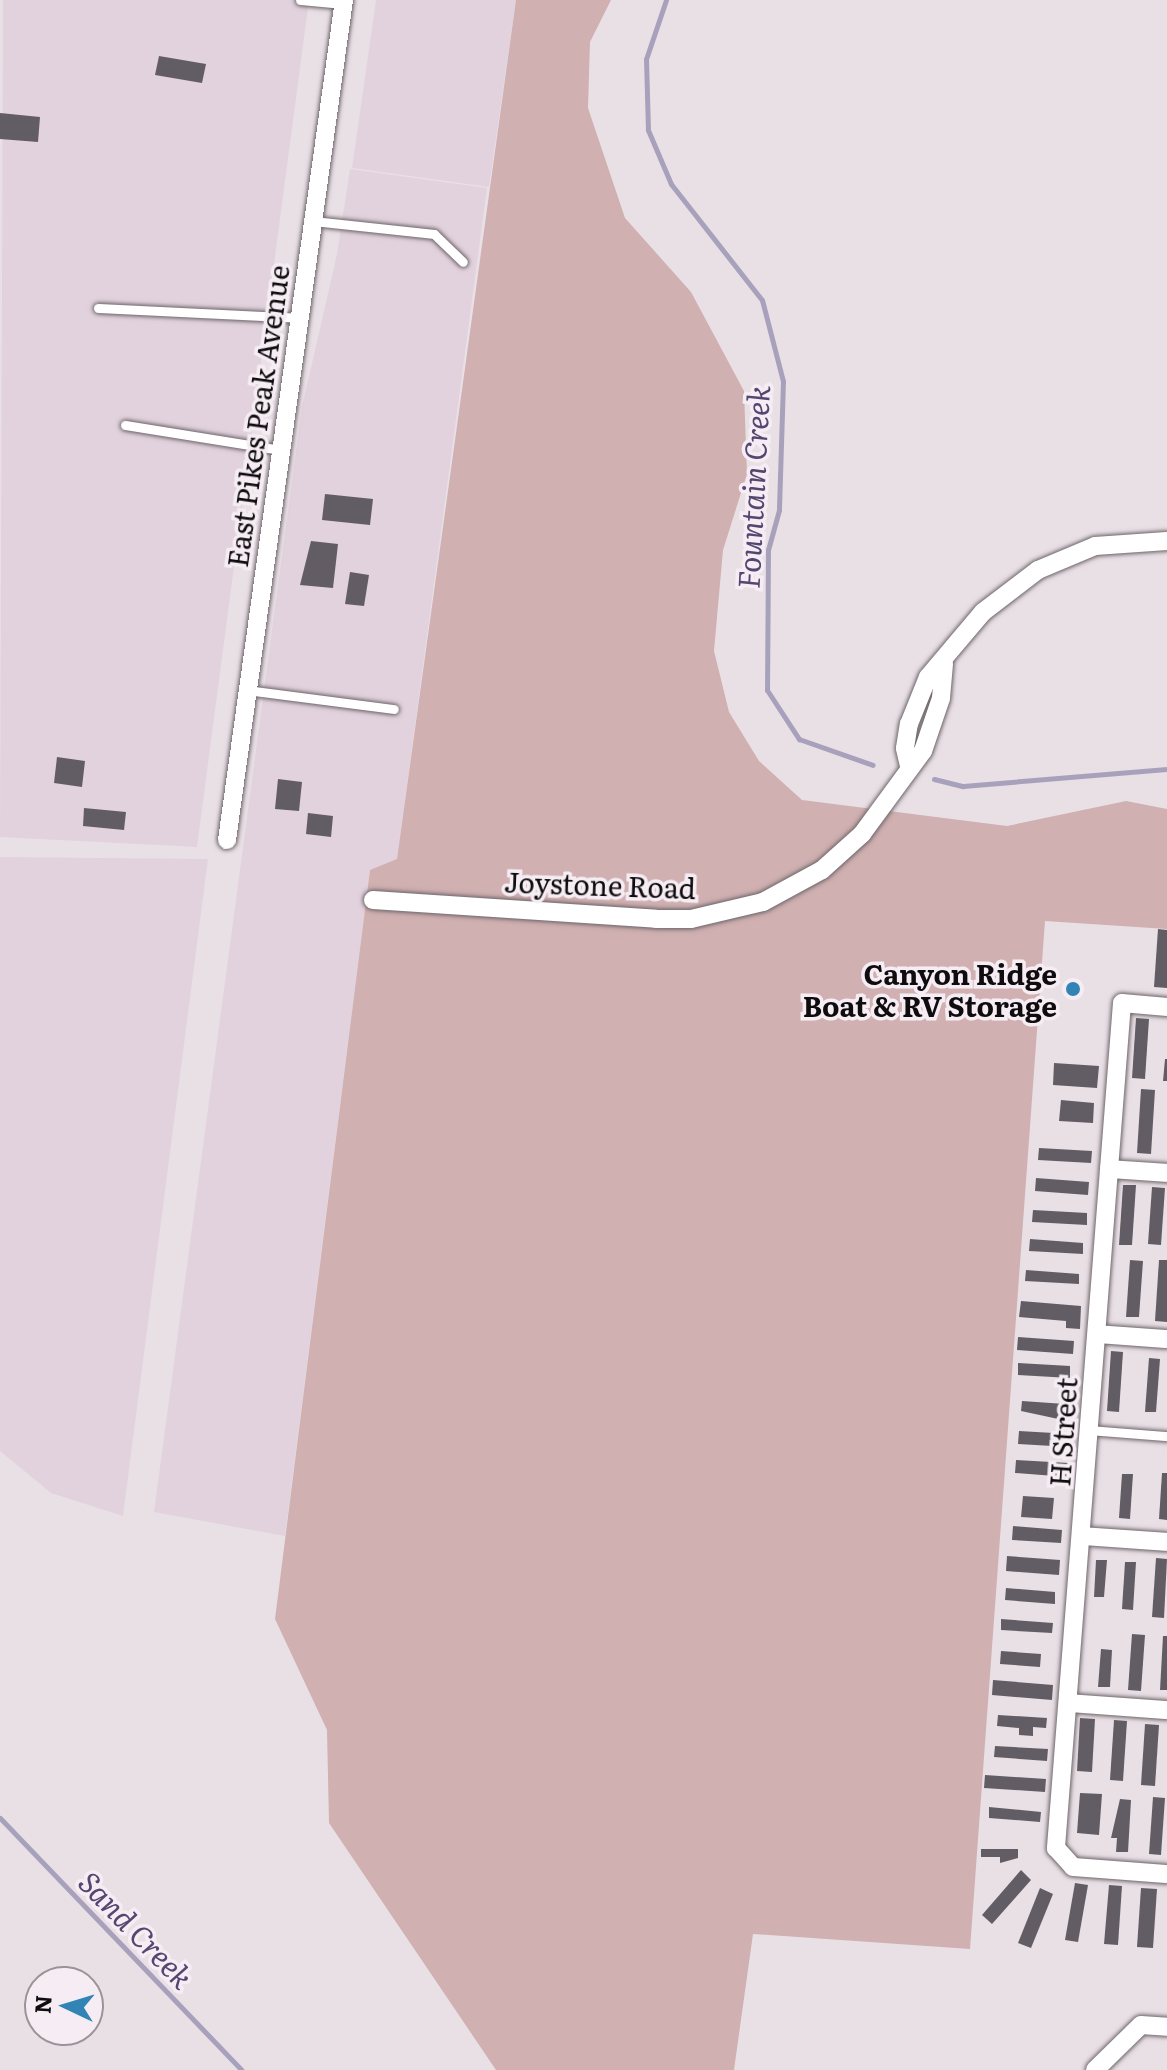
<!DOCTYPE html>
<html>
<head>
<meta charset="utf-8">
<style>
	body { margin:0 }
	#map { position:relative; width:1167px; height:2070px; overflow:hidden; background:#e9e0e6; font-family:Literata,serif }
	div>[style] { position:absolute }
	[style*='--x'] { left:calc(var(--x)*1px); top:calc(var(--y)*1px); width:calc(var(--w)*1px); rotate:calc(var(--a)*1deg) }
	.built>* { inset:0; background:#e2d2dd }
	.green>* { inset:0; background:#d0b0b1 }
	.stream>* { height:5px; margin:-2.5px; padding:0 2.5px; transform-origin:2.5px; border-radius:2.5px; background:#a8a1bc }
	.building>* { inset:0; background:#625d64 }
	.roads { filter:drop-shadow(0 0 2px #6d656a) drop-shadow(0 0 2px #6d656a) }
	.lane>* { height:9px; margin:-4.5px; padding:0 4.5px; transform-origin:4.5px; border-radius:4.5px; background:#fff }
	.street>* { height:18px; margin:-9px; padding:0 9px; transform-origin:9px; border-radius:9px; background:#fff }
	.dots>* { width:22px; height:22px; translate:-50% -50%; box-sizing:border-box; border:4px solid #f6edf4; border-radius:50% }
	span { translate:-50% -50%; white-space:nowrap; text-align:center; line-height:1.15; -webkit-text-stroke:7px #f6edf4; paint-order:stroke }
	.street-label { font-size:28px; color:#0f0c0e }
	.poi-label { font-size:28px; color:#0f0c0e; font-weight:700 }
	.right { translate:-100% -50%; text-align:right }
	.water-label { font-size:30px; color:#534771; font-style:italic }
	.north { position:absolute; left:24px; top:1966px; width:80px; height:80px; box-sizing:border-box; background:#f6edf4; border:2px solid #9a9398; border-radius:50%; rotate:274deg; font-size:22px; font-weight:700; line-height:32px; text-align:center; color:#0f0c0e }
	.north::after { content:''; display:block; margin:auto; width:28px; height:36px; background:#3184b4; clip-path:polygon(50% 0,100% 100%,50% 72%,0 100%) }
</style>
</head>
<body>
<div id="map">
	<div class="built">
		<i style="clip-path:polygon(3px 0,309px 0,197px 847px,0 837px)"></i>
		<i style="clip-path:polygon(376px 0,516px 0,489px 187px,352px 168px)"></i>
		<i style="clip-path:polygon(350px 169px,487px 188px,397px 860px,370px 870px,285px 1536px,154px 1512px,302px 407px,337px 254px)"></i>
		<i style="clip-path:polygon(0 857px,208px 859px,123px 1516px,51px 1493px,0 1451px)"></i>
	</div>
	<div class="green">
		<i style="clip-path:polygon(516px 0,611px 0,590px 42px,588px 108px,625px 218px,691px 292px,744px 391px,747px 474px,723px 550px,714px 651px,729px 712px,759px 761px,802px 800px,1007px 826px,1126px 801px,1167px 809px,1167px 929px,1045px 921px,970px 1949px,753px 1934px,734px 2070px,496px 2070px,329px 1823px,327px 1730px,275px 1619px,370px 870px,397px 859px)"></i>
	</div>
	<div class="stream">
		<i style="--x:666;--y:0;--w:62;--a:108.7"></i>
		<i style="--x:646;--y:59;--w:71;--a:88.4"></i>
		<i style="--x:648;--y:130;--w:59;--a:66.9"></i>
		<i style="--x:671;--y:184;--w:147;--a:51.9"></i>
		<i style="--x:762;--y:300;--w:84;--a:75.5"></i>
		<i style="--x:783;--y:381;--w:129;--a:91.8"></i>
		<i style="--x:779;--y:510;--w:41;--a:105.4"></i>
		<i style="--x:768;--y:550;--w:140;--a:90.4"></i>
		<i style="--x:767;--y:690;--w:59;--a:56.9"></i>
		<i style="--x:799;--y:739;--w:78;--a:19.4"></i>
		<i style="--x:934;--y:779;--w:30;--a:14"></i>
		<i style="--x:963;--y:786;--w:205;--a:-4.8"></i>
		<i style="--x:0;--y:1818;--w:349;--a:46.2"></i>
	</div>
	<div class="building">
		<i style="clip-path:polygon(159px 56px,206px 64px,202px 83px,155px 75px)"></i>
		<i style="clip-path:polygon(0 113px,40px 117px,38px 142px,0 139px)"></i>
		<i style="clip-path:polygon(325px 494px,373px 499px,370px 525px,322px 520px)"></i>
		<i style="clip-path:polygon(311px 541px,338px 544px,333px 588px,300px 585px)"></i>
		<i style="clip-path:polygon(350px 572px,369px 575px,364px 606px,345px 604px)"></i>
		<i style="clip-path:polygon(57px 757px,85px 761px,82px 787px,54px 783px)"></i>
		<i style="clip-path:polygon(278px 779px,302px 782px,299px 811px,275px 809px)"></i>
		<i style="clip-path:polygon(84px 808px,126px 812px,124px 830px,83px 826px)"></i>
		<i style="clip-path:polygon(308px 813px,333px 816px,331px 837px,306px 834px)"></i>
		<i style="clip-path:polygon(1158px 929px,1167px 930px,1167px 988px,1154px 987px)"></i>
		<i style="clip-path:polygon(1136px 1018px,1149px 1019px,1145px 1079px,1132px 1078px)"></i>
		<i style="clip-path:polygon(1165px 1059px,1167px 1059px,1167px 1081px,1163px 1081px)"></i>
		<i style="clip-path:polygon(1054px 1063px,1099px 1066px,1097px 1088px,1053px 1085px)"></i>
		<i style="clip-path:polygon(1141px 1089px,1155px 1090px,1151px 1154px,1137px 1153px)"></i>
		<i style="clip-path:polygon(1061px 1100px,1094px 1103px,1093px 1123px,1059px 1121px)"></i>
		<i style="clip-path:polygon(1039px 1148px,1092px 1151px,1091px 1163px,1038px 1160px)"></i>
		<i style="clip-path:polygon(1036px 1178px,1089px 1182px,1088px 1195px,1035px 1191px)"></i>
		<i style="clip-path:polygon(1123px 1185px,1136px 1185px,1132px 1245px,1119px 1245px)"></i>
		<i style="clip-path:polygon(1152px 1187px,1165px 1188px,1161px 1245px,1148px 1244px)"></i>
		<i style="clip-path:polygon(1033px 1210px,1087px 1213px,1087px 1225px,1032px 1222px)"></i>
		<i style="clip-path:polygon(1030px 1239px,1083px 1243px,1083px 1254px,1029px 1251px)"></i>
		<i style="clip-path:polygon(1130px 1260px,1143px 1261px,1139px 1317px,1126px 1317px)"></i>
		<i style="clip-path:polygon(1159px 1260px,1167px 1260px,1167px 1322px,1155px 1321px)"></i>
		<i style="clip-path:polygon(1026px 1270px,1079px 1274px,1079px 1284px,1025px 1281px)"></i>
		<i style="clip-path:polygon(1021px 1301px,1081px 1306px,1080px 1329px,1066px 1328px,1066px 1321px,1019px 1317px)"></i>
		<i style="clip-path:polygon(1018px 1337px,1074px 1341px,1073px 1354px,1017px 1350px)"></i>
		<i style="clip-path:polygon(1111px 1351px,1123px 1352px,1119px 1412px,1107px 1411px)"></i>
		<i style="clip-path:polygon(1149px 1358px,1160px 1359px,1156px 1412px,1145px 1412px)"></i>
		<i style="clip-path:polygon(1018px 1363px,1070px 1366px,1070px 1378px,1018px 1375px)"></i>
		<i style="clip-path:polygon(1022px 1401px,1065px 1404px,1063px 1420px,1021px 1411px)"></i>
		<i style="clip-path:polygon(1019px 1431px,1071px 1434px,1070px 1447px,1018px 1444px)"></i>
		<i style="clip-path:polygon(1016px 1460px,1069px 1463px,1068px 1477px,1015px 1473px)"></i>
		<i style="clip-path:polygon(1162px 1473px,1167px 1473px,1167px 1520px,1159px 1519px)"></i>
		<i style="clip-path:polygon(1122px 1474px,1133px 1474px,1130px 1519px,1119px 1518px)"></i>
		<i style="clip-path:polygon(1023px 1496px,1054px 1498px,1052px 1519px,1021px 1517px)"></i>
		<i style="clip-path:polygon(1013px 1526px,1062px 1530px,1061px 1543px,1012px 1540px)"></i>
		<i style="clip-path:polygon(1007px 1556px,1060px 1560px,1059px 1575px,1006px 1571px)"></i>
		<i style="clip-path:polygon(1156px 1558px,1167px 1559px,1164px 1618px,1152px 1617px)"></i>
		<i style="clip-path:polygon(1096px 1560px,1107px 1560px,1104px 1597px,1094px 1597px)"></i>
		<i style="clip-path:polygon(1125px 1562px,1136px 1562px,1133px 1610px,1122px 1609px)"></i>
		<i style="clip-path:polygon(1006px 1588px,1055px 1592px,1055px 1604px,1005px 1600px)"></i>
		<i style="clip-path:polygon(1001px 1619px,1053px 1623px,1052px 1633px,1001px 1630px)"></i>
		<i style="clip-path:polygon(1132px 1634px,1145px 1635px,1141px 1691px,1128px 1690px)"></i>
		<i style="clip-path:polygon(1163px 1636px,1167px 1636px,1167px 1690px,1160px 1690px)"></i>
		<i style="clip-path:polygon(1101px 1649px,1112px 1650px,1110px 1687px,1098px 1687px)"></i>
		<i style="clip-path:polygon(1001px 1651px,1041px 1654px,1040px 1667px,1000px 1664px)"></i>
		<i style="clip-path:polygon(993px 1680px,1053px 1685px,1052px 1700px,992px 1695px)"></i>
		<i style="clip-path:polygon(998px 1715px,1047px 1718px,1046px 1728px,1033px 1727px,1033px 1736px,1019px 1735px,1019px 1728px,997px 1726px)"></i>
		<i style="clip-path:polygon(1080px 1718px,1095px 1719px,1092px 1772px,1077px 1771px)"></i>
		<i style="clip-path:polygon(1114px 1720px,1127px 1721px,1123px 1781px,1110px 1780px)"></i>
		<i style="clip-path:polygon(1145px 1724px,1159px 1725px,1155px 1786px,1141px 1785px)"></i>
		<i style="clip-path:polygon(995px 1746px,1048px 1749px,1047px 1761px,994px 1757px)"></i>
		<i style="clip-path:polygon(985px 1775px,1046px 1779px,1045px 1792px,984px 1788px)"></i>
		<i style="clip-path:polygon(1080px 1793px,1102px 1794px,1099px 1835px,1077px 1833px)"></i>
		<i style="clip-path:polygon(1153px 1797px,1165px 1798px,1161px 1855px,1149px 1854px)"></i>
		<i style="clip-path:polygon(1120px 1799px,1131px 1800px,1128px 1852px,1116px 1852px,1117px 1838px,1111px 1838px)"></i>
		<i style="clip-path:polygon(989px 1807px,1041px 1812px,1040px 1822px,989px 1818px)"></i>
		<i style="clip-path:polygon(981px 1849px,1018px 1849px,1018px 1858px,1000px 1863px,1000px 1857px,981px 1857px)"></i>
		<i style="clip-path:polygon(1021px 1870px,1031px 1880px,992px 1924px,982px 1915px)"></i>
		<i style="clip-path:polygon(1075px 1883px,1088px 1885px,1078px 1942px,1065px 1940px)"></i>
		<i style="clip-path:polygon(1109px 1885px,1122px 1886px,1118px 1945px,1104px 1944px)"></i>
		<i style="clip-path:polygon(1040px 1888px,1053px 1894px,1031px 1948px,1018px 1943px)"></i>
		<i style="clip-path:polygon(1141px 1888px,1157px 1889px,1153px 1948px,1137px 1947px)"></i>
	</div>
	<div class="roads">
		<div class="lane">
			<i style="--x:300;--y:0;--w:44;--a:5.2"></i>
			<i style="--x:313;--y:221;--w:122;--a:6.1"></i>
			<i style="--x:434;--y:234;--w:40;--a:44"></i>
			<i style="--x:98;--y:308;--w:201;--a:2.8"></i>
			<i style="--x:125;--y:425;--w:158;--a:9.1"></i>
			<i style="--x:247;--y:690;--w:148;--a:7.4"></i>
			<i style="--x:1090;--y:1430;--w:77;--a:4.5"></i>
		</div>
		<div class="street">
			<i style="--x:909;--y:766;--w:18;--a:-103"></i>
			<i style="--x:905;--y:748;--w:24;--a:-81"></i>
			<i style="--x:909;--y:724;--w:51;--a:-68"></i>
			<i style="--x:928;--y:677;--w:85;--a:-49.8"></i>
			<i style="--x:983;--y:612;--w:69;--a:-37.4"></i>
			<i style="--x:1038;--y:570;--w:62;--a:-22.8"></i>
			<i style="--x:1095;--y:546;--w:72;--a:-4"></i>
			<i style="--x:227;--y:840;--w:848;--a:-82.07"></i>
			<i style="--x:373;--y:900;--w:284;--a:3.8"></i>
			<i style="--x:656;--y:919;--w:35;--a:0"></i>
			<i style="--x:691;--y:919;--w:74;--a:-13.3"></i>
			<i style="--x:763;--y:902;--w:67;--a:-28.5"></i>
			<i style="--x:822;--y:870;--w:54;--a:-42"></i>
			<i style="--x:862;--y:834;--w:103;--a:-53.7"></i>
			<i style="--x:923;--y:751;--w:56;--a:-71.2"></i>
			<i style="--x:941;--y:698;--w:35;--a:-85"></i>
			<i style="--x:1167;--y:1007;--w:45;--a:-174.9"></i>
			<i style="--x:1122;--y:1003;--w:848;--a:94.47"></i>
			<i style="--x:1056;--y:1848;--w:25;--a:48"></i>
			<i style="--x:1073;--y:1867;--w:94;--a:4.3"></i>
			<i style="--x:1109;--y:1169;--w:58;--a:3.9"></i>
			<i style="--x:1097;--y:1334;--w:70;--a:4.1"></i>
			<i style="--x:1082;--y:1536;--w:85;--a:4"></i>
			<i style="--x:1069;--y:1703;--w:98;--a:4.1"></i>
			<i style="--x:1095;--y:2070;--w:64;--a:-44.4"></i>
			<i style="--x:1141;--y:2025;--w:26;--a:4"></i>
		</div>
	</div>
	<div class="dots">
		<i style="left:1073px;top:989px;background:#3184b4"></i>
	</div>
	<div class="street-label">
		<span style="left:257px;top:416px;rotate:-82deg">East Pikes Peak Avenue</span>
		<span style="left:600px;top:884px;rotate:2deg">Joystone Road</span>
		<span style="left:1062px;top:1432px;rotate:-86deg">H Street</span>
	</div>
	<div class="poi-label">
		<span class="right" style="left:1057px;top:989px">Canyon Ridge<br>Boat &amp; RV Storage</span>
	</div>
	<div class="water-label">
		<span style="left:752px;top:487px;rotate:-87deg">Fountain Creek</span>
		<span style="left:137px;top:1929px;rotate:46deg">Sand Creek</span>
	</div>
	<div class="north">N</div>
</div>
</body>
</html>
